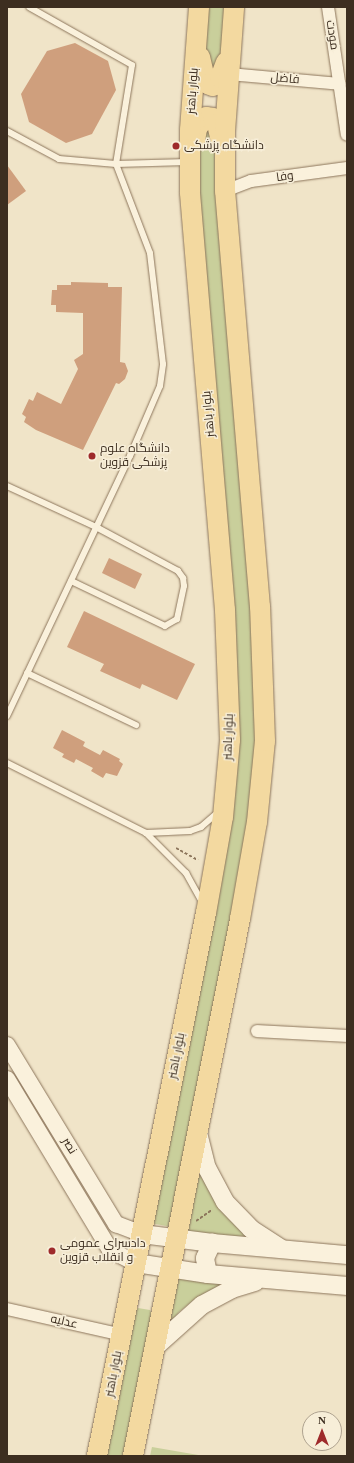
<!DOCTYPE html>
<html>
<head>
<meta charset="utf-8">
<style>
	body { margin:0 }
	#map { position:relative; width:354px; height:1463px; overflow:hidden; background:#f0e4c8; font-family:"Times New Roman",Cairo,serif }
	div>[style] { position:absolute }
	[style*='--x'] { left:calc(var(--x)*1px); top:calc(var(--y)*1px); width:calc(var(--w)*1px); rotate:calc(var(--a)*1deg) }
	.green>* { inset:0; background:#c9cf9b }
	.building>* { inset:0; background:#cf9f7d }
	.path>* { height:2px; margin-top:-1px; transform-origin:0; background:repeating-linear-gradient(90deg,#8d765c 0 3px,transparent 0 5px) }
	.roads { filter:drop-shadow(0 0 1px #8d765c) drop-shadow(0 0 1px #8d765c) }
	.service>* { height:6px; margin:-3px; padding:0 3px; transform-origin:3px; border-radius:3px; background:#faf1dc }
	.minor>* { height:12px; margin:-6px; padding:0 6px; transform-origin:6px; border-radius:6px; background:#faf1dc }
	.tertiary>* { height:16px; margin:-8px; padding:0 8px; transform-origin:8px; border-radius:8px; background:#faf1dc }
	.secondary>* { height:18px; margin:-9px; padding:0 9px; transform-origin:9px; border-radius:9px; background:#faf1dc }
	.primary>* { height:20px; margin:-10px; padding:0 10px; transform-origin:10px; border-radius:10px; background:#f3d9a0 }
	.dots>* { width:11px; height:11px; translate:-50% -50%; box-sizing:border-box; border:2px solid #f7eed8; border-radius:50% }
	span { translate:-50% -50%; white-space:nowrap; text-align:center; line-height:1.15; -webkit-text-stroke:3px #f7eed8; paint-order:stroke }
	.street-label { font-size:12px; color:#3d2e20 }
	.poi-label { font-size:12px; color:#3d2e20 }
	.left { translate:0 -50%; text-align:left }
	.frame { position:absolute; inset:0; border:8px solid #3d2e20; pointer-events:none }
	.north { position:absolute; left:302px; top:1411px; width:40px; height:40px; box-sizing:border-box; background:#f7eed8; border:1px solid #ada18e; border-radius:50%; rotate:0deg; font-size:11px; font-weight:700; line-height:16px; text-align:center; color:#3d2e20 }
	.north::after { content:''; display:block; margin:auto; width:14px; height:18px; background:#9e2a2b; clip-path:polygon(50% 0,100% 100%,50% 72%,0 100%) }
</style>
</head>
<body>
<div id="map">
	<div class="green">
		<i style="clip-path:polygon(199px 7px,234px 7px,217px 83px,198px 31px)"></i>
		<i style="clip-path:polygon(213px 118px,265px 741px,198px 1132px,207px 1168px,264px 1239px,212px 1243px,178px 1228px,144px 1222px,230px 740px,190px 168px)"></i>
		<i style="clip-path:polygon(176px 1276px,237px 1283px,195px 1299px,179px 1312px,165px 1330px)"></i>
		<i style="clip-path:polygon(138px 1308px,150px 1310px,155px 1320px,133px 1456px,97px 1456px,130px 1315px)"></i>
		<i style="clip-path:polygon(152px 1447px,204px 1456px,150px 1456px)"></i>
	</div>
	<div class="building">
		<i style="clip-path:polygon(75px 43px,108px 61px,116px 90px,92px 134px,66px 143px,29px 122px,21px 94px,47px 51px)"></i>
		<i style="clip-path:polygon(7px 165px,26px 191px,7px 205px)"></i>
		<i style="clip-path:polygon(71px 282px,108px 283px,108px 287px,122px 287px,120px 362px,125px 363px,128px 371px,125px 379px,119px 384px,116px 383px,83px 450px,36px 430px,24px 422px,26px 417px,22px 414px,29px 399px,33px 401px,37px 392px,61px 404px,78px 369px,74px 360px,83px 354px,83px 313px,56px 312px,56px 305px,51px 305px,52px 290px,57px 290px,57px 285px,71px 285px)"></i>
		<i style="clip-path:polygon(109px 558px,142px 574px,135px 589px,102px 573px)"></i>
		<i style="clip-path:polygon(84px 611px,195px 664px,177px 700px,142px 684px,140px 689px,100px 671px,104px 664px,67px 647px)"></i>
		<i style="clip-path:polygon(62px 730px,85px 742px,83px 746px,100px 755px,103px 750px,120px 759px,119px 761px,123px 764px,117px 776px,106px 773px,103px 778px,91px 771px,93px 768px,76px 759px,74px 763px,62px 757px,64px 754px,53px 748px)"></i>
	</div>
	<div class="path">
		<i style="--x:176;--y:848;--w:25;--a:29"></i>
		<i style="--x:196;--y:1221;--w:19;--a:-35"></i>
	</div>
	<div class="roads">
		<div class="service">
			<i style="--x:7;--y:131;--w:59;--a:28.3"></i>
			<i style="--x:59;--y:159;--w:57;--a:5"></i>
			<i style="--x:116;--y:164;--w:100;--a:-80.8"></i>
			<i style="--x:132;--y:65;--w:118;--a:-150.6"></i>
			<i style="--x:7;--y:486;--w:98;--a:24.7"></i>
			<i style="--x:96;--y:527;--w:93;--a:28.2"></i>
			<i style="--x:178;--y:571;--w:9;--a:54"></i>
			<i style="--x:183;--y:578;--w:8;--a:83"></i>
			<i style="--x:184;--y:586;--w:34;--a:102"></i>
			<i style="--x:177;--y:619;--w:14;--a:150"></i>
			<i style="--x:165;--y:626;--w:104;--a:-154.4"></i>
			<i style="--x:27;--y:673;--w:121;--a:25.5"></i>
			<i style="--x:7;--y:716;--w:288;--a:-64.7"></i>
			<i style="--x:130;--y:456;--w:76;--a:-66.8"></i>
			<i style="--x:160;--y:386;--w:22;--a:-82"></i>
			<i style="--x:163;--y:364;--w:112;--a:-96.7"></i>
			<i style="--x:150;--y:253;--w:95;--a:-110.9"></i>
			<i style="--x:116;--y:164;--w:72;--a:-1.6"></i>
			<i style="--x:7;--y:763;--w:156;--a:26.7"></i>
			<i style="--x:146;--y:833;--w:57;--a:45"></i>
			<i style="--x:186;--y:873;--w:33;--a:61"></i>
			<i style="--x:146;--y:833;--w:44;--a:-2.6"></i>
			<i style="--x:190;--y:831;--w:12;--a:-20"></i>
			<i style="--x:201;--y:827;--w:23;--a:-41"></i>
		</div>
		<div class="minor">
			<i style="--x:328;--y:7;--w:129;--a:81.6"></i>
			<i style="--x:229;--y:74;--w:111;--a:5.1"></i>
			<i style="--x:225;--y:191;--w:28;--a:-21"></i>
			<i style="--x:251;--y:181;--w:97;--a:-7.7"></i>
			<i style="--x:257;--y:1031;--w:90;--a:3.2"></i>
			<i style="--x:7;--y:1309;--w:118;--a:12.7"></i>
		</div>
		<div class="tertiary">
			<i style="--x:7;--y:1045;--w:210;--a:58.7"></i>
			<i style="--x:116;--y:1224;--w:28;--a:21"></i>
			<i style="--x:7;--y:1079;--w:200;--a:58.9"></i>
			<i style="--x:110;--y:1250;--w:29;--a:27"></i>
		</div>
		<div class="secondary">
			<i style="--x:198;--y:1133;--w:36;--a:76"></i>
			<i style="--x:207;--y:1168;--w:38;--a:62"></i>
			<i style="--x:225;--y:1202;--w:37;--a:46"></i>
			<i style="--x:251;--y:1229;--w:35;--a:33"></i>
			<i style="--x:142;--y:1234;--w:71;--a:7.3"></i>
			<i style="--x:212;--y:1243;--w:136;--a:5.1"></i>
			<i style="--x:136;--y:1263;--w:73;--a:8.7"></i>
			<i style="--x:208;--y:1274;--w:140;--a:4.9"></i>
			<i style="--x:208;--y:1274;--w:16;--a:-101"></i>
			<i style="--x:205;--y:1258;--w:17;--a:-65"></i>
			<i style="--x:154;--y:1348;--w:64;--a:-41.9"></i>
			<i style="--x:202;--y:1305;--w:34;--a:-28"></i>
			<i style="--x:232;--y:1289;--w:24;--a:-17"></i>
		</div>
		<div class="primary">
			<i style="--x:200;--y:57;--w:22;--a:77"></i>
			<i style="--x:205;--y:78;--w:7;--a:63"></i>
			<i style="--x:208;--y:84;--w:5;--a:22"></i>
			<i style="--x:213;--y:86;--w:11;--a:-49"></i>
			<i style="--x:220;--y:78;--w:17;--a:-69"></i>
			<i style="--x:195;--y:141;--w:13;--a:-81"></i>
			<i style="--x:197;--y:128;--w:14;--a:-51"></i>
			<i style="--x:206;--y:117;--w:7;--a:8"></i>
			<i style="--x:213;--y:118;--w:7;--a:56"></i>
			<i style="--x:217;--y:124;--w:17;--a:77"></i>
			<i style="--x:97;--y:1456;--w:554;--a:-78.65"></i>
			<i style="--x:206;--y:913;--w:97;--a:-80"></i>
			<i style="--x:223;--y:817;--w:77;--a:-84.8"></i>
			<i style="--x:230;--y:740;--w:130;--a:-92.2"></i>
			<i style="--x:225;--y:610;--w:419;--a:-94.8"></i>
			<i style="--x:190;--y:192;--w:62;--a:-90"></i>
			<i style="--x:190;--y:130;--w:123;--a:-85.8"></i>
			<i style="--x:133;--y:1456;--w:548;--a:-78.73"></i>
			<i style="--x:240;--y:919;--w:98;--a:-80.1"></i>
			<i style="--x:257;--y:822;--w:81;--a:-84.4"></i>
			<i style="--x:265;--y:741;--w:134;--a:-92.1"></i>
			<i style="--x:260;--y:607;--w:417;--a:-94.8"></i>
			<i style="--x:225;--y:191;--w:60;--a:-90"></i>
			<i style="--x:225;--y:131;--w:124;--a:-85.8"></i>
		</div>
	</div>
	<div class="dots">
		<i style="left:176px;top:146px;background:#9e2a2b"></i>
		<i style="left:92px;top:456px;background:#9e2a2b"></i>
		<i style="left:52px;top:1251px;background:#9e2a2b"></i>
	</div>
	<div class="street-label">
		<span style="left:332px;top:35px;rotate:81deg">مودت</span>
		<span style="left:285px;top:79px;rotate:5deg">فاضل</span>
		<span style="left:193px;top:91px;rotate:-86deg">بلوار باهنر</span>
		<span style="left:285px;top:177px;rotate:-8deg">وفا</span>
		<span style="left:209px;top:414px;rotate:-95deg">بلوار باهنر</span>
		<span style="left:229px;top:737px;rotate:-88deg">بلوار باهنر</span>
		<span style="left:177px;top:1056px;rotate:-79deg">بلوار باهنر</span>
		<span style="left:69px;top:1146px;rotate:59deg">نصر</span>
		<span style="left:64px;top:1322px;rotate:13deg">عدلیه</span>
		<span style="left:114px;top:1374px;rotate:-79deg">بلوار باهنر</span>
	</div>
	<div class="poi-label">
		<span class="left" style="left:184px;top:146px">دانشگاه پزشکی</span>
		<span class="left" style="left:100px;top:456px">دانشگاه علوم<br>پزشکی قزوین</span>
		<span class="left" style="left:60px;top:1251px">دادسرای عمومی<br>و انقلاب قزوین</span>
	</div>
	<div class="frame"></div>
	<div class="north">N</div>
</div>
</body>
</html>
